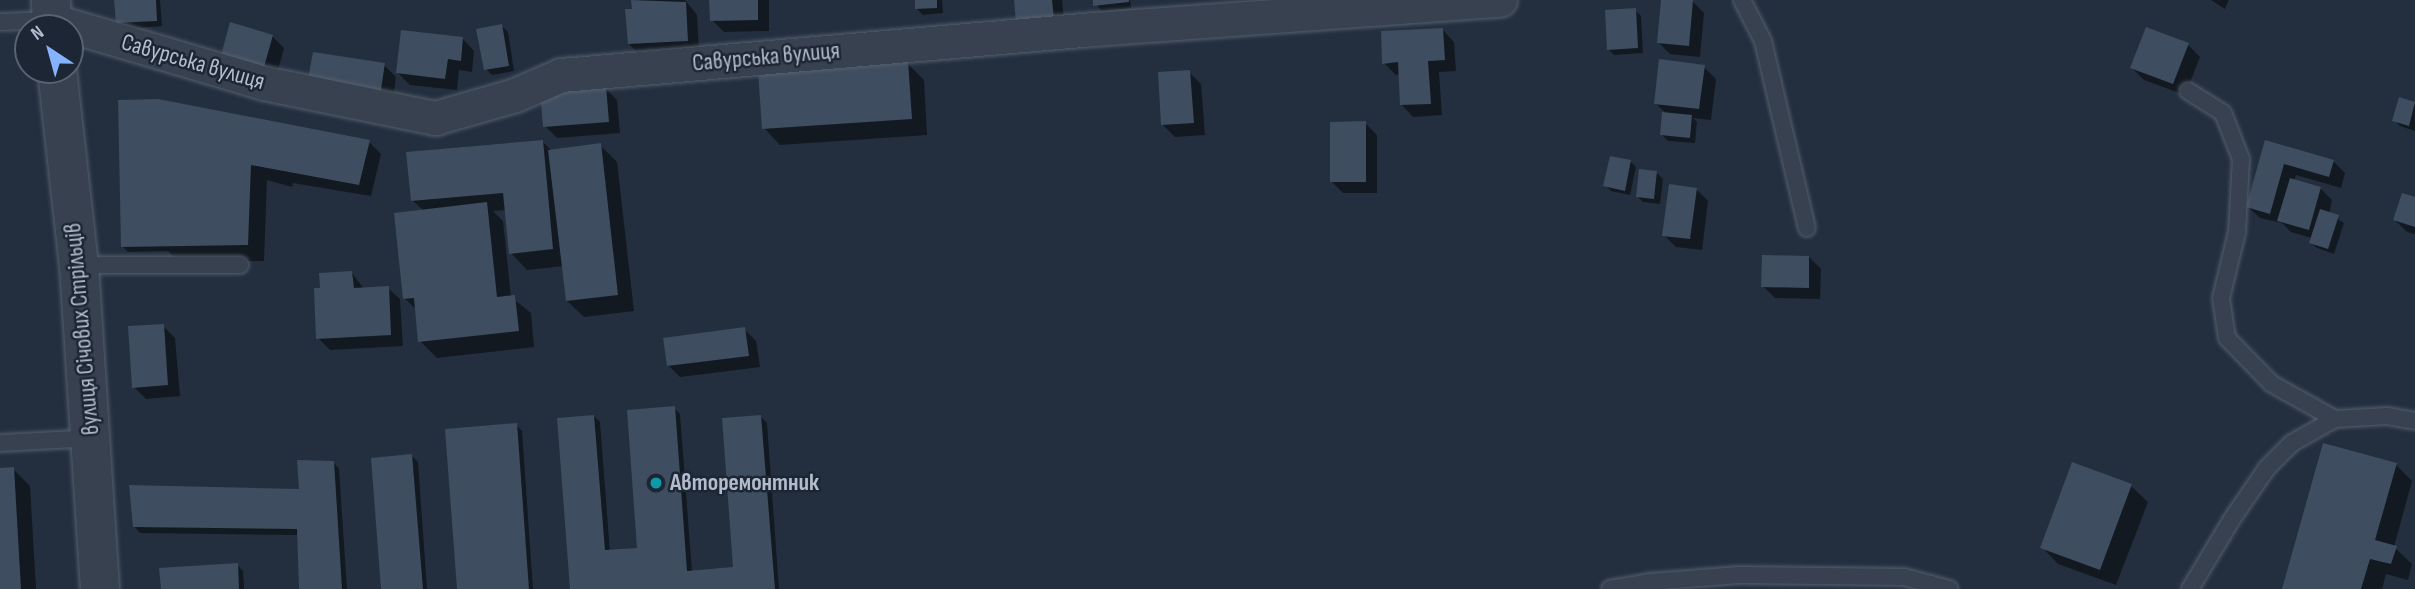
<!DOCTYPE html>
<html>
<head>
<meta charset="utf-8">
<style>
	body { margin:0 }
	#map { position:relative; width:2415px; height:589px; overflow:hidden; background:#232f3f; font-family:"Sofia Sans Condensed",sans-serif }
	div>[style] { position:absolute }
	[style*='--x'] { left:calc(var(--x)*1px); top:calc(var(--y)*1px); width:calc(var(--w)*1px); rotate:calc(var(--a)*1deg) }
	.shadow>* { inset:0; background:#0007 }
	.building>* { inset:0; background:#3e4d5f }
	.roads { filter:drop-shadow(0 0 2px #555f6d) drop-shadow(0 0 2px #555f6d) }
	.service>* { height:16px; margin:-8px; padding:0 8px; transform-origin:8px; border-radius:8px; background:#37414f }
	.minor>* { height:33px; margin:-16.5px; padding:0 16.5px; transform-origin:16.5px; border-radius:16.5px; background:#37414f }
	.tertiary>* { height:38px; margin:-19px; padding:0 19px; transform-origin:19px; border-radius:19px; background:#37414f }
	.dots>* { width:19px; height:19px; translate:-50% -50%; box-sizing:border-box; border:4px solid #1c2634; border-radius:50% }
	span { translate:-50% -50%; white-space:nowrap; text-align:center; line-height:1.15; -webkit-text-stroke:5px #1c2634; paint-order:stroke }
	.street-label { font-size:24px; color:#b3bcca }
	.poi-label { font-size:24px; color:#b3bcca; font-weight:700 }
	.left { translate:0 -50%; text-align:left }
	.north { position:absolute; left:14px; top:14px; width:70px; height:70px; box-sizing:border-box; background:#1c2634; border:2px solid #586270; border-radius:50%; rotate:324deg; font-size:19px; font-weight:700; line-height:28px; text-align:center; color:#b3bcca }
	.north::after { content:''; display:block; margin:auto; width:24px; height:32px; background:#85b3fe; clip-path:polygon(50% 0,100% 100%,50% 72%,0 100%) }
</style>
</head>
<body>
<div id="map">
	<div class="shadow">
		<i style="clip-path:polygon(116px 0,160px 0,162px 26px,124px 29px,118px 23px)"></i>
		<i style="clip-path:polygon(633px 0,685px 0,697px 15px,699px 52px,641px 56px,629px 44px)"></i>
		<i style="clip-path:polygon(711px 0,769px 0,769px 31px,724px 32px,712px 20px)"></i>
		<i style="clip-path:polygon(916px 0,942px 0,943px 13px,923px 15px,917px 9px)"></i>
		<i style="clip-path:polygon(1016px 0,1062px 0,1065px 30px)"></i>
		<i style="clip-path:polygon(1094px 0,1130px 0,1131px 8px,1101px 11px)"></i>
		<i style="clip-path:polygon(1663px 0,1692px 1px,1704px 13px,1700px 57px,1670px 54px,1658px 42px)"></i>
		<i style="clip-path:polygon(2211px 0,2229px 0,2225px 9px)"></i>
		<i style="clip-path:polygon(1635px 10px,1641px 16px,1643px 53px,1614px 55px,1608px 49px)"></i>
		<i style="clip-path:polygon(502px 26px,508px 32px,514px 71px,492px 75px,486px 69px)"></i>
		<i style="clip-path:polygon(1443px 30px,1454px 42px,1456px 71px,1439px 72px,1442px 115px,1413px 117px,1402px 105px,1400px 74px,1396px 75px,1384px 63px)"></i>
		<i style="clip-path:polygon(272px 36px,284px 48px,274px 85px,221px 62px)"></i>
		<i style="clip-path:polygon(463px 39px,474px 51px,472px 72px,459px 70px,457px 90px,410px 85px,398px 73px)"></i>
		<i style="clip-path:polygon(2188px 45px,2200px 57px,2185px 95px,2144px 80px,2132px 68px)"></i>
		<i style="clip-path:polygon(907px 63px,924px 80px,927px 135px,780px 145px,764px 128px)"></i>
		<i style="clip-path:polygon(384px 65px,396px 77px,392px 107px,321px 96px)"></i>
		<i style="clip-path:polygon(1704px 67px,1716px 79px,1711px 120px,1693px 118px,1697px 122px,1695px 143px,1668px 141px,1662px 135px,1667px 114px,1655px 103px)"></i>
		<i style="clip-path:polygon(1189px 72px,1201px 84px,1205px 135px,1175px 137px,1163px 125px)"></i>
		<i style="clip-path:polygon(605px 88px,617px 100px,620px 133px,557px 138px,545px 126px)"></i>
		<i style="clip-path:polygon(2400px 99px,2415px 104px,2415px 131px,2400px 126px,2394px 120px)"></i>
		<i style="clip-path:polygon(120px 102px,369px 142px,381px 154px,371px 196px,293px 183px,292px 187px,267px 180px,264px 261px,179px 262px,168px 251px,128px 252px,122px 246px)"></i>
		<i style="clip-path:polygon(1365px 123px,1377px 135px,1377px 193px,1343px 193px,1331px 181px)"></i>
		<i style="clip-path:polygon(543px 142px,552px 151px,600px 145px,617px 162px,634px 311px,584px 317px,567px 301px,563px 266px,527px 270px,511px 253px,507px 210px,493px 211px,503px 221px,511px 297px,531px 313px,534px 347px,437px 358px,420px 341px,417px 310px,404px 298px,424px 211px,412px 200px)"></i>
		<i style="clip-path:polygon(2266px 142px,2333px 161px,2345px 173px,2341px 188px,2296px 175px,2294px 181px,2320px 188px,2332px 200px,2329px 214px,2344px 223px,2334px 254px,2317px 248px,2311px 243px,2312px 238px,2291px 232px,2282px 223px,2260px 218px,2248px 207px)"></i>
		<i style="clip-path:polygon(1630px 161px,1636px 167px,1630px 195px,1611px 191px,1605px 185px)"></i>
		<i style="clip-path:polygon(1657px 173px,1663px 179px,1660px 204px,1643px 202px,1637px 196px)"></i>
		<i style="clip-path:polygon(1696px 189px,1708px 201px,1702px 250px,1676px 247px,1664px 235px)"></i>
		<i style="clip-path:polygon(2415px 199px,2415px 234px,2407px 232px,2395px 220px)"></i>
		<i style="clip-path:polygon(1809px 257px,1821px 269px,1820px 299px,1775px 298px,1763px 286px)"></i>
		<i style="clip-path:polygon(352px 273px,364px 289px,388px 288px,400px 299px,403px 346px,330px 350px,318px 338px,322px 290px)"></i>
		<i style="clip-path:polygon(163px 326px,175px 338px,180px 396px,146px 399px,134px 387px)"></i>
		<i style="clip-path:polygon(744px 329px,756px 341px,760px 367px,680px 377px,668px 365px)"></i>
		<i style="clip-path:polygon(674px 408px,680px 414px,692px 572px,735px 569px,761px 417px,767px 423px,779px 589px,572px 589px,594px 416px,600px 422px,610px 552px,639px 550px)"></i>
		<i style="clip-path:polygon(516px 425px,522px 431px,533px 589px,459px 589px)"></i>
		<i style="clip-path:polygon(412px 456px,418px 462px,427px 589px,383px 589px)"></i>
		<i style="clip-path:polygon(333px 462px,339px 469px,347px 589px,301px 589px,299px 535px,140px 533px,134px 526px,301px 491px)"></i>
		<i style="clip-path:polygon(2396px 465px,2412px 481px,2394px 547px,2412px 564px,2408px 580px,2386px 574px,2382px 589px,2284px 589px)"></i>
		<i style="clip-path:polygon(13px 469px,30px 486px,36px 589px,0 589px,0 470px)"></i>
		<i style="clip-path:polygon(2131px 486px,2148px 502px,2116px 585px,2058px 564px,2042px 547px)"></i>
		<i style="clip-path:polygon(237px 565px,243px 571px,244px 589px,162px 589px)"></i>
	</div>
	<div class="building">
		<i style="clip-path:polygon(114px 0,156px 0,157px 21px,116px 23px)"></i>
		<i style="clip-path:polygon(631px 0,686px 2px,688px 41px,628px 44px,625px 9px,632px 9px)"></i>
		<i style="clip-path:polygon(709px 0,758px 0,758px 20px,710px 21px)"></i>
		<i style="clip-path:polygon(915px 0,937px 0,937px 8px,915px 9px)"></i>
		<i style="clip-path:polygon(1014px 0,1052px 0,1054px 19px,1016px 23px)"></i>
		<i style="clip-path:polygon(1093px 0,1129px 0,1129px 2px,1093px 6px)"></i>
		<i style="clip-path:polygon(1661px 0,1693px 0,1689px 46px,1657px 43px)"></i>
		<i style="clip-path:polygon(1636px 8px,1638px 48px,1607px 50px,1605px 10px)"></i>
		<i style="clip-path:polygon(230px 22px,273px 35px,262px 74px,219px 63px)"></i>
		<i style="clip-path:polygon(502px 24px,509px 66px,484px 70px,476px 29px)"></i>
		<i style="clip-path:polygon(2146px 27px,2189px 43px,2173px 84px,2130px 68px)"></i>
		<i style="clip-path:polygon(1443px 28px,1445px 60px,1428px 61px,1431px 104px,1400px 105px,1398px 62px,1382px 64px,1381px 31px)"></i>
		<i style="clip-path:polygon(401px 30px,463px 37px,461px 61px,448px 59px,445px 79px,396px 73px)"></i>
		<i style="clip-path:polygon(313px 52px,385px 63px,380px 96px,307px 84px)"></i>
		<i style="clip-path:polygon(1659px 59px,1705px 65px,1699px 109px,1654px 104px)"></i>
		<i style="clip-path:polygon(908px 61px,912px 119px,762px 129px,758px 71px)"></i>
		<i style="clip-path:polygon(1190px 70px,1194px 123px,1161px 125px,1158px 72px)"></i>
		<i style="clip-path:polygon(606px 86px,609px 122px,543px 127px,540px 91px)"></i>
		<i style="clip-path:polygon(2399px 97px,2415px 102px,2409px 126px,2392px 121px)"></i>
		<i style="clip-path:polygon(158px 99px,370px 140px,359px 185px,251px 165px,248px 245px,121px 247px,118px 100px)"></i>
		<i style="clip-path:polygon(1662px 112px,1692px 115px,1690px 138px,1660px 135px)"></i>
		<i style="clip-path:polygon(1366px 121px,1366px 182px,1330px 182px,1330px 122px)"></i>
		<i style="clip-path:polygon(543px 140px,553px 249px,509px 254px,503px 193px,411px 201px,406px 152px)"></i>
		<i style="clip-path:polygon(2265px 140px,2334px 160px,2329px 177px,2284px 164px,2270px 214px,2246px 207px)"></i>
		<i style="clip-path:polygon(601px 143px,618px 295px,566px 301px,548px 150px)"></i>
		<i style="clip-path:polygon(1610px 156px,1631px 160px,1625px 191px,1603px 186px)"></i>
		<i style="clip-path:polygon(1639px 169px,1657px 171px,1654px 199px,1636px 197px)"></i>
		<i style="clip-path:polygon(2290px 178px,2321px 187px,2309px 230px,2277px 221px)"></i>
		<i style="clip-path:polygon(1669px 184px,1697px 188px,1690px 239px,1662px 236px)"></i>
		<i style="clip-path:polygon(2402px 193px,2415px 197px,2415px 227px,2393px 220px)"></i>
		<i style="clip-path:polygon(487px 202px,497px 297px,515px 295px,519px 331px,418px 342px,414px 298px,403px 299px,394px 213px)"></i>
		<i style="clip-path:polygon(2320px 209px,2339px 215px,2328px 249px,2309px 243px)"></i>
		<i style="clip-path:polygon(1762px 255px,1809px 256px,1809px 288px,1761px 287px)"></i>
		<i style="clip-path:polygon(352px 271px,354px 288px,389px 286px,391px 335px,316px 339px,314px 288px,320px 288px,319px 273px)"></i>
		<i style="clip-path:polygon(164px 324px,168px 385px,132px 388px,128px 326px)"></i>
		<i style="clip-path:polygon(745px 327px,749px 356px,667px 366px,663px 338px)"></i>
		<i style="clip-path:polygon(675px 406px,687px 571px,733px 567px,722px 418px,761px 415px,775px 589px,570px 589px,557px 418px,594px 415px,605px 550px,637px 548px,627px 410px)"></i>
		<i style="clip-path:polygon(517px 423px,529px 589px,457px 589px,445px 429px)"></i>
		<i style="clip-path:polygon(2323px 443px,2397px 463px,2375px 540px,2397px 546px,2391px 564px,2370px 559px,2361px 589px,2282px 589px)"></i>
		<i style="clip-path:polygon(412px 454px,423px 589px,381px 589px,371px 458px)"></i>
		<i style="clip-path:polygon(297px 460px,334px 461px,342px 589px,299px 589px,297px 529px,133px 527px,129px 485px,299px 489px)"></i>
		<i style="clip-path:polygon(2072px 462px,2132px 484px,2100px 570px,2040px 548px)"></i>
		<i style="clip-path:polygon(14px 467px,21px 589px,0 589px,0 468px)"></i>
		<i style="clip-path:polygon(238px 563px,239px 589px,161px 589px,159px 568px)"></i>
	</div>
	<div class="roads">
		<div class="service">
			<i style="--x:1742;--y:0;--w:46;--a:62.9"></i>
			<i style="--x:1763;--y:41;--w:192;--a:76.8"></i>
			<i style="--x:0;--y:22;--w:51;--a:-2.2"></i>
			<i style="--x:2188;--y:91;--w:41;--a:32.2"></i>
			<i style="--x:2223;--y:113;--w:49;--a:68.6"></i>
			<i style="--x:2241;--y:159;--w:73;--a:93.1"></i>
			<i style="--x:2237;--y:232;--w:68;--a:103.6"></i>
			<i style="--x:2221;--y:298;--w:40;--a:81.5"></i>
			<i style="--x:2227;--y:338;--w:64;--a:45.6"></i>
			<i style="--x:2272;--y:384;--w:72;--a:29.1"></i>
			<i style="--x:79;--y:265;--w:161;--a:0"></i>
			<i style="--x:0;--y:443;--w:91;--a:-3.1"></i>
			<i style="--x:1610;--y:589;--w:40;--a:-10"></i>
			<i style="--x:1649;--y:582;--w:90;--a:-4.4"></i>
			<i style="--x:1739;--y:575;--w:165;--a:0.7"></i>
			<i style="--x:1904;--y:577;--w:47;--a:14.9"></i>
			<i style="--x:2190;--y:589;--w:82;--a:-59"></i>
			<i style="--x:2232;--y:519;--w:62;--a:-55.5"></i>
			<i style="--x:2267;--y:468;--w:35;--a:-45"></i>
			<i style="--x:2292;--y:443;--w:49;--a:-29.2"></i>
			<i style="--x:2335;--y:419;--w:52;--a:-3.3"></i>
			<i style="--x:2387;--y:416;--w:28;--a:10"></i>
		</div>
		<div class="minor">
			<i style="--x:51;--y:20;--w:222;--a:16.5"></i>
			<i style="--x:264;--y:83;--w:175;--a:11.6"></i>
			<i style="--x:435;--y:118;--w:83;--a:-16"></i>
			<i style="--x:515;--y:95;--w:50;--a:-23.5"></i>
			<i style="--x:561;--y:75;--w:534;--a:-4.94"></i>
			<i style="--x:1093;--y:29;--w:408;--a:-4.1"></i>
		</div>
		<div class="tertiary">
			<i style="--x:51;--y:0;--w:28;--a:88"></i>
			<i style="--x:57;--y:70;--w:196;--a:83.6"></i>
			<i style="--x:79;--y:265;--w:325;--a:86.3"></i>
		</div>
	</div>
	<div class="dots">
		<i style="left:656px;top:483px;background:#0f9aa8"></i>
	</div>
	<div class="street-label">
		<span style="left:766px;top:57px;rotate:-5deg">Савурська вулиця</span>
		<span style="left:193px;top:62px;rotate:16deg">Савурська вулиця</span>
		<span style="left:82px;top:329px;rotate:-95deg">вулиця Січових Стрільців</span>
	</div>
	<div class="poi-label">
		<span class="left" style="left:670px;top:483px">Авторемонтник</span>
	</div>
	<div class="north">N</div>
</div>
</body>
</html>
